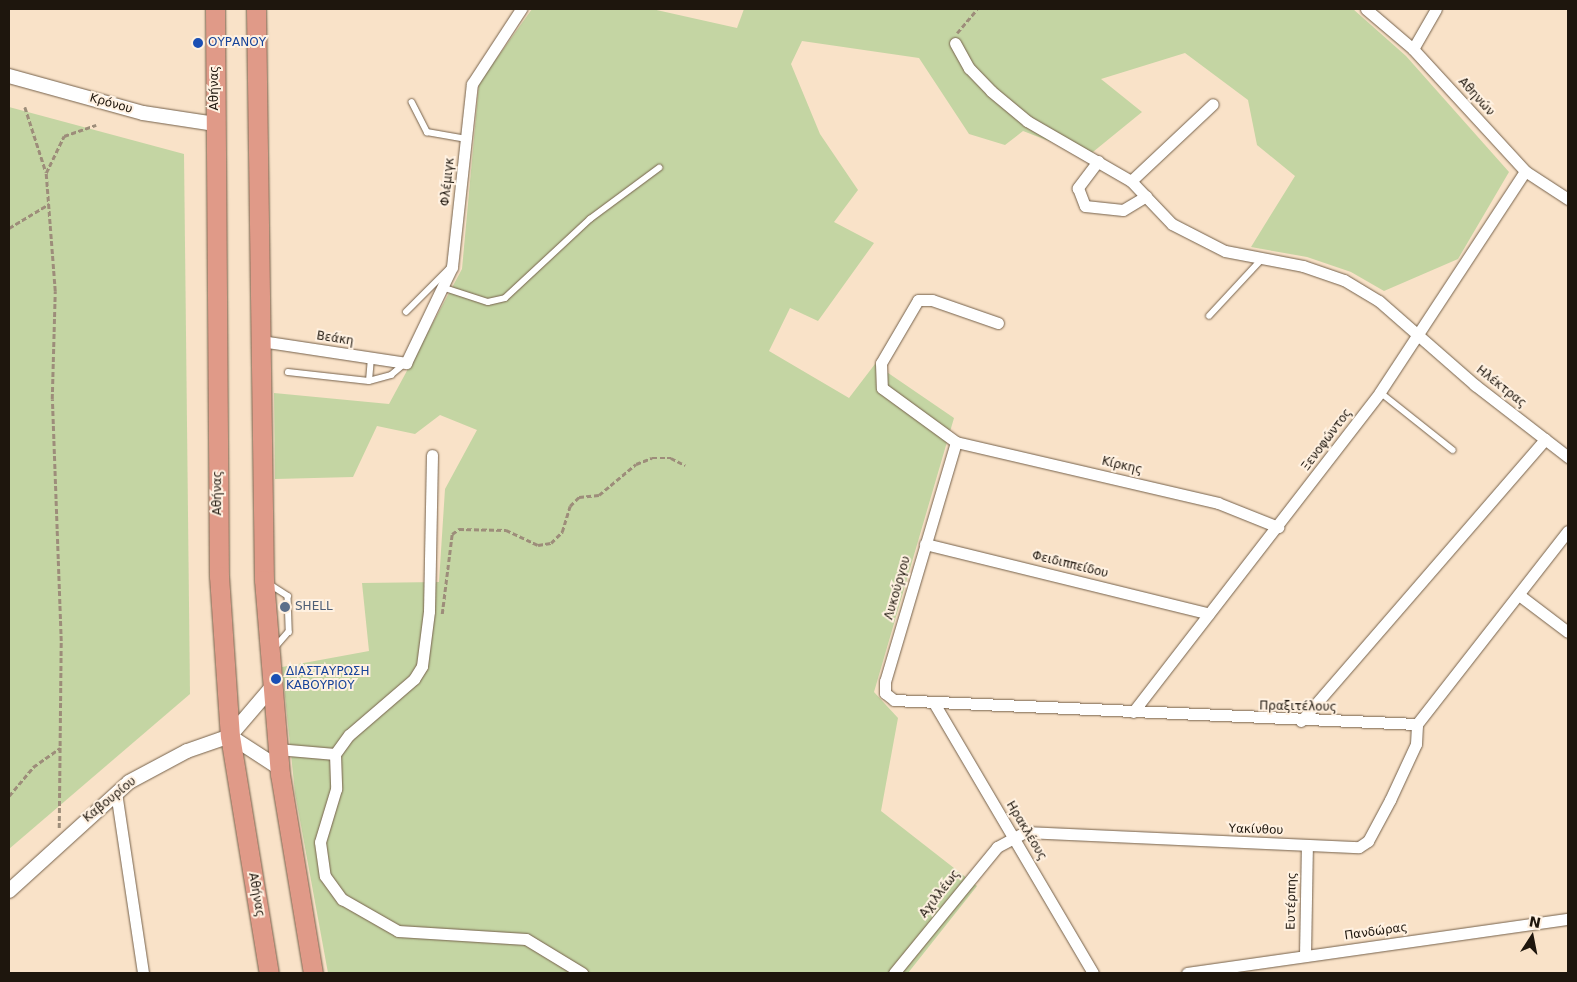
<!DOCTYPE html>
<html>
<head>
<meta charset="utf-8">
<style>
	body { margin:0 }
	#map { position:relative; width:1577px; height:982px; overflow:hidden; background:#f9e2c8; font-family:"DejaVu Sans",sans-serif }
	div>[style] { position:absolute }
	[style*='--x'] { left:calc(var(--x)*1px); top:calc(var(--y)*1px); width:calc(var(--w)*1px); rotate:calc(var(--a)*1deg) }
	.green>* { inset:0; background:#c4d5a3 }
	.path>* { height:2.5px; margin-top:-1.25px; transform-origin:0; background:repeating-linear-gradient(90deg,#9d8d7a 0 5px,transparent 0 7.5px) }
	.roads { filter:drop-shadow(0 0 1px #75614b) drop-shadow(0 0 1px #75614b) }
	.service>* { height:5.5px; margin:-2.75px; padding:0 2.75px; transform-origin:2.75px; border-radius:2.75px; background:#fff }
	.minor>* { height:11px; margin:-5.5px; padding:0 5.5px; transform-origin:5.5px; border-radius:5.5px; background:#fff }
	.tertiary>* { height:14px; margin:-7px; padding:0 7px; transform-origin:7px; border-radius:7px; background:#fff }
	.trunk>* { height:19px; margin:-9.5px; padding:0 9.5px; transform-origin:9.5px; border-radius:9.5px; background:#e09a88 }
	.dots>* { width:14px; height:14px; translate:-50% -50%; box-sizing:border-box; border:2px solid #fff1e1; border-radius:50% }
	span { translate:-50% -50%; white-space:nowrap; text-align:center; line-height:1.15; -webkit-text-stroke:4px #fff1e1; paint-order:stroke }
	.transit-label { font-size:12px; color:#164399 }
	.left { translate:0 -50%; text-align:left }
	.street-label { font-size:12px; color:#1e160d }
	.service-label { font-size:12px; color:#4e5e75 }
	.frame { position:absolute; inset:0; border:10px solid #1e160d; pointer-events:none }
	.north { position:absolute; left:1507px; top:912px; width:50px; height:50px; -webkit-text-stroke:4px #fff1e1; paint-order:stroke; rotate:11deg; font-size:14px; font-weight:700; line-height:20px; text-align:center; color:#1e160d }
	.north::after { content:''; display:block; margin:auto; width:18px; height:22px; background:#1e160d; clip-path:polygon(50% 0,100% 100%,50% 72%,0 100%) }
</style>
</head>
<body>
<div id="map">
	<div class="green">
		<i style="clip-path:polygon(532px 9px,652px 9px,737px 28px,744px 9px,1353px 9px,1406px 56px,1509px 172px,1458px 259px,1384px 291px,1351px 272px,1307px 257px,1251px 247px,1295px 176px,1257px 145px,1248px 100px,1185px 53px,1101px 79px,1142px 112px,1088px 156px,1023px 131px,1005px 145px,969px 134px,919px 58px,802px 41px,791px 64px,820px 134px,858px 190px,834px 222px,874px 243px,818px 321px,790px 308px,769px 351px,849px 398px,875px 364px,954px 418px,874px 692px,898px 718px,881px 811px,977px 886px,908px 973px,328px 973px,295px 793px,282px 667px,369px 651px,362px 583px,439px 582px,445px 489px,477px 430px,440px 415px,415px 434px,377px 426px,353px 477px,275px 479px,274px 393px,389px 404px,462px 269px,479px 83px)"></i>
		<i style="clip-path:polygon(9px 107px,184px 154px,190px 694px,9px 849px)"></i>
	</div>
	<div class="path">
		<i style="--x:957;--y:33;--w:31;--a:-50"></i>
		<i style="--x:25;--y:107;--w:68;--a:72.1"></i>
		<i style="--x:9;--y:228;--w:47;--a:-31"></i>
		<i style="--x:442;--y:614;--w:81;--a:-82.9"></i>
		<i style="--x:452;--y:534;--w:9;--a:-36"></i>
		<i style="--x:459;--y:529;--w:47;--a:1.2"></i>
		<i style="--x:506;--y:530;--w:35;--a:25"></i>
		<i style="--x:538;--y:545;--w:13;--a:-9"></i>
		<i style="--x:551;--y:543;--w:16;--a:-45"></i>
		<i style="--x:562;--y:532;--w:27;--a:-73"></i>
		<i style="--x:570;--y:506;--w:13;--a:-45"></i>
		<i style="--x:579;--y:497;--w:20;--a:-6"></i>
		<i style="--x:599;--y:495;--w:48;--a:-40"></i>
		<i style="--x:636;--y:464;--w:17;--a:-21"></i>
		<i style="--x:652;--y:458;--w:19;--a:0"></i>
		<i style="--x:671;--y:458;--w:16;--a:27"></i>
		<i style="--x:9;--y:796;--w:38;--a:-50"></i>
		<i style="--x:33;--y:767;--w:33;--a:-35"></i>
		<i style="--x:59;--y:828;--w:187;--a:-89.4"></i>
		<i style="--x:61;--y:641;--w:242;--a:-92.1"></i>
		<i style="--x:52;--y:399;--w:108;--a:-88.4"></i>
		<i style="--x:55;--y:291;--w:118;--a:-94.4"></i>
		<i style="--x:46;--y:173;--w:41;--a:-64.1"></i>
		<i style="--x:64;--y:136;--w:34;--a:-19"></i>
	</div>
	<div class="roads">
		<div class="service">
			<i style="--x:412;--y:102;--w:34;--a:63"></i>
			<i style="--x:427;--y:132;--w:40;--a:10"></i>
			<i style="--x:445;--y:288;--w:45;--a:18"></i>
			<i style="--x:488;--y:302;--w:17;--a:-13"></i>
			<i style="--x:505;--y:298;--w:116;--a:-42.9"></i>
			<i style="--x:590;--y:219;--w:86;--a:-36.5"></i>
			<i style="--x:406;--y:312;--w:62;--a:-45"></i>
			<i style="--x:1209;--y:316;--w:76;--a:-47.1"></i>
			<i style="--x:288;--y:372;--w:81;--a:6.3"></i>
			<i style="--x:369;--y:381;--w:23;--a:-85"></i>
			<i style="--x:369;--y:381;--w:23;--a:-15"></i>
			<i style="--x:391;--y:375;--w:17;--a:-40"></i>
			<i style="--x:1380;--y:392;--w:93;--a:38.5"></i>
			<i style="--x:268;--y:583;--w:24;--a:33"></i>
			<i style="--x:288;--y:596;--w:36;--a:88"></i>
			<i style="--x:289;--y:632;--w:21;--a:131"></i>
		</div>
		<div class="minor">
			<i style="--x:1366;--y:9;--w:62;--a:40.4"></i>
			<i style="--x:1413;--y:49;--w:166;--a:47.4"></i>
			<i style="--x:1525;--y:171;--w:51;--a:33.1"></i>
			<i style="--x:955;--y:43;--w:29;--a:61"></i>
			<i style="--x:969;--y:68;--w:32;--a:46"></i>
			<i style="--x:991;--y:91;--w:47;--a:39.8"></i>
			<i style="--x:1027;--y:121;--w:120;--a:30"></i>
			<i style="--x:1131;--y:181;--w:59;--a:46.4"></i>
			<i style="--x:1172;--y:224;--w:59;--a:27"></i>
			<i style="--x:1225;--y:251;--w:79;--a:10.9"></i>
			<i style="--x:1303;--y:266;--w:43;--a:18.9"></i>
			<i style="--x:1344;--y:280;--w:41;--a:31"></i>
			<i style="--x:1379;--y:301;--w:128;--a:41.2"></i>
			<i style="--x:1475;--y:385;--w:118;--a:37.7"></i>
			<i style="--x:1413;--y:49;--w:46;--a:-60.1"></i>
			<i style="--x:1098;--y:161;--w:34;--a:127"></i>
			<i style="--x:1078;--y:188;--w:19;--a:69"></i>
			<i style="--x:1085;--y:206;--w:38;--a:6"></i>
			<i style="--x:1123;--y:210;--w:27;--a:-31"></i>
			<i style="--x:1131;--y:181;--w:112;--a:-43.2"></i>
			<i style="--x:998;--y:323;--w:70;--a:-160.8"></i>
			<i style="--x:932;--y:300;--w:14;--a:180"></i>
			<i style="--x:918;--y:300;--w:73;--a:120.4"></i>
			<i style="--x:881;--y:363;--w:25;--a:88"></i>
			<i style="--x:882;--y:388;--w:92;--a:36.1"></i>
			<i style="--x:956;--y:442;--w:269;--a:13.1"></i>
			<i style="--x:1218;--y:503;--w:65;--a:21.8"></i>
			<i style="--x:261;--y:341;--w:147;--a:8.6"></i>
			<i style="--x:406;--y:363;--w:106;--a:-64.4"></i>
			<i style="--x:452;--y:267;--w:184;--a:-83.8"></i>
			<i style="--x:472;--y:84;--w:90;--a:-56.8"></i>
			<i style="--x:956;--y:442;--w:249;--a:106.5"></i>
			<i style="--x:885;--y:681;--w:12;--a:90"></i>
			<i style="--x:885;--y:693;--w:11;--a:38"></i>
			<i style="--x:894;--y:700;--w:524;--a:2.63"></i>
			<i style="--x:1417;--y:724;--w:245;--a:-52"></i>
			<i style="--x:925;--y:544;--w:292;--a:13.8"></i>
			<i style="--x:1519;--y:595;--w:61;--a:37.1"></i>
			<i style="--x:934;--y:703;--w:313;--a:59.5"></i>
			<i style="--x:1133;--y:712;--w:404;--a:-52.3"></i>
			<i style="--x:1380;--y:392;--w:264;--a:-56.7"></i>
			<i style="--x:1301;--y:721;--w:373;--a:-49.1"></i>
			<i style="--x:277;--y:749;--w:58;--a:4.9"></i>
			<i style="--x:335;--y:754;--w:24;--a:-54"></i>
			<i style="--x:349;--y:735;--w:86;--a:-40.7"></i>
			<i style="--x:414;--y:679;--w:15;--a:-58"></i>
			<i style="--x:422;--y:666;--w:55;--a:-82.7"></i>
			<i style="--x:429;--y:611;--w:156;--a:-88.9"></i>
			<i style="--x:335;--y:754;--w:35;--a:88"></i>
			<i style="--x:336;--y:789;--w:55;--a:106.8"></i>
			<i style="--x:320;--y:842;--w:34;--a:82"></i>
			<i style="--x:325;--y:876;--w:29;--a:54"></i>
			<i style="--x:342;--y:899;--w:64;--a:29.7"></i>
			<i style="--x:398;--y:931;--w:128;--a:3.6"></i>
			<i style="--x:526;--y:939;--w:66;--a:31.3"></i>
			<i style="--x:116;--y:792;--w:183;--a:81.5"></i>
			<i style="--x:1305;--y:956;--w:111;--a:-89"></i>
			<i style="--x:894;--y:973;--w:163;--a:-50.7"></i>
			<i style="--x:997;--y:847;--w:32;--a:-28"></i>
			<i style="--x:1025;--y:832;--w:334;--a:2.6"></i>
			<i style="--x:1359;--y:847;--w:11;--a:-34"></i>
			<i style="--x:1368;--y:841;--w:47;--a:-61.8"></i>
			<i style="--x:1390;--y:800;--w:62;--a:-65.1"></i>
			<i style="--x:1416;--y:744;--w:20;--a:-87"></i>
			<i style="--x:1187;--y:973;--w:385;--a:-8.1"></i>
		</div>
		<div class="tertiary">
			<i style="--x:9;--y:76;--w:139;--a:15.4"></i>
			<i style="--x:143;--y:113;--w:73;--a:8.7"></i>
			<i style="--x:230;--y:736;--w:63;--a:-49.5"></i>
			<i style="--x:230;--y:736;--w:59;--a:33.1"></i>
			<i style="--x:9;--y:891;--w:162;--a:-42.2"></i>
			<i style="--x:129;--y:782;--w:66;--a:-28.1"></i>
			<i style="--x:187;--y:751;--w:46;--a:-19.2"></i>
		</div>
		<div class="trunk">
			<i style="--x:215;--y:9;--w:567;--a:89.6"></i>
			<i style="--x:219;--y:576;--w:160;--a:86.1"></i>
			<i style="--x:230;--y:736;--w:240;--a:80.7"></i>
			<i style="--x:256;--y:9;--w:571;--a:89.2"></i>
			<i style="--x:264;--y:580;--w:195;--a:85.3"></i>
			<i style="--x:280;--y:774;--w:202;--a:80.6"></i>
		</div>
	</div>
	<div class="dots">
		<i style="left:198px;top:43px;background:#1a4fb4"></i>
		<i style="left:285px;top:607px;background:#5c6f8a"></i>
		<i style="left:276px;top:679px;background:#1a4fb4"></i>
	</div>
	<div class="transit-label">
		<span class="left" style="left:208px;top:43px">ΟΥΡΑΝΟΥ</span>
		<span class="left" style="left:286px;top:679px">ΔΙΑΣΤΑΥΡΩΣΗ<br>ΚΑΒΟΥΡΙΟΥ</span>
	</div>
	<div class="street-label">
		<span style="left:215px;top:88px;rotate:-90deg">Αθήνας</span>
		<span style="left:1476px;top:97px;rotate:48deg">Αθηνών</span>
		<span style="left:111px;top:104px;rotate:16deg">Κρόνου</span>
		<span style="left:448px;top:182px;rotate:-84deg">Φλέμιγκ</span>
		<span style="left:335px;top:339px;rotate:9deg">Βεάκη</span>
		<span style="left:1501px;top:387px;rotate:38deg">Ηλέκτρας</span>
		<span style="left:1327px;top:440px;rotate:-53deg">Ξενοφώντος</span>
		<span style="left:1122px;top:466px;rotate:13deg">Κίρκης</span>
		<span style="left:218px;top:493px;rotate:-90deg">Αθήνας</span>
		<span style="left:1070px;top:565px;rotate:14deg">Φειδιππείδου</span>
		<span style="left:898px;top:588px;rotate:-74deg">Λυκούργου</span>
		<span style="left:1298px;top:707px;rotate:1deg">Πραξιτέλους</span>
		<span style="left:110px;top:800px;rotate:-39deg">Καβουρίου</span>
		<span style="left:1256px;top:830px;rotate:2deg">Υακίνθου</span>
		<span style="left:1026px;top:831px;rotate:59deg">Ηρακλέους</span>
		<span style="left:940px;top:894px;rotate:-52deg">Αχιλλέως</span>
		<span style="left:256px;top:895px;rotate:80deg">Αθήνας</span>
		<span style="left:1292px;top:901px;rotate:-89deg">Ευτέρπης</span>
		<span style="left:1376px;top:932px;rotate:-8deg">Πανδώρας</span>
	</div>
	<div class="service-label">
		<span class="left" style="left:295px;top:607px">SHELL</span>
	</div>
	<div class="frame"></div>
	<div class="north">N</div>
</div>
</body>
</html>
